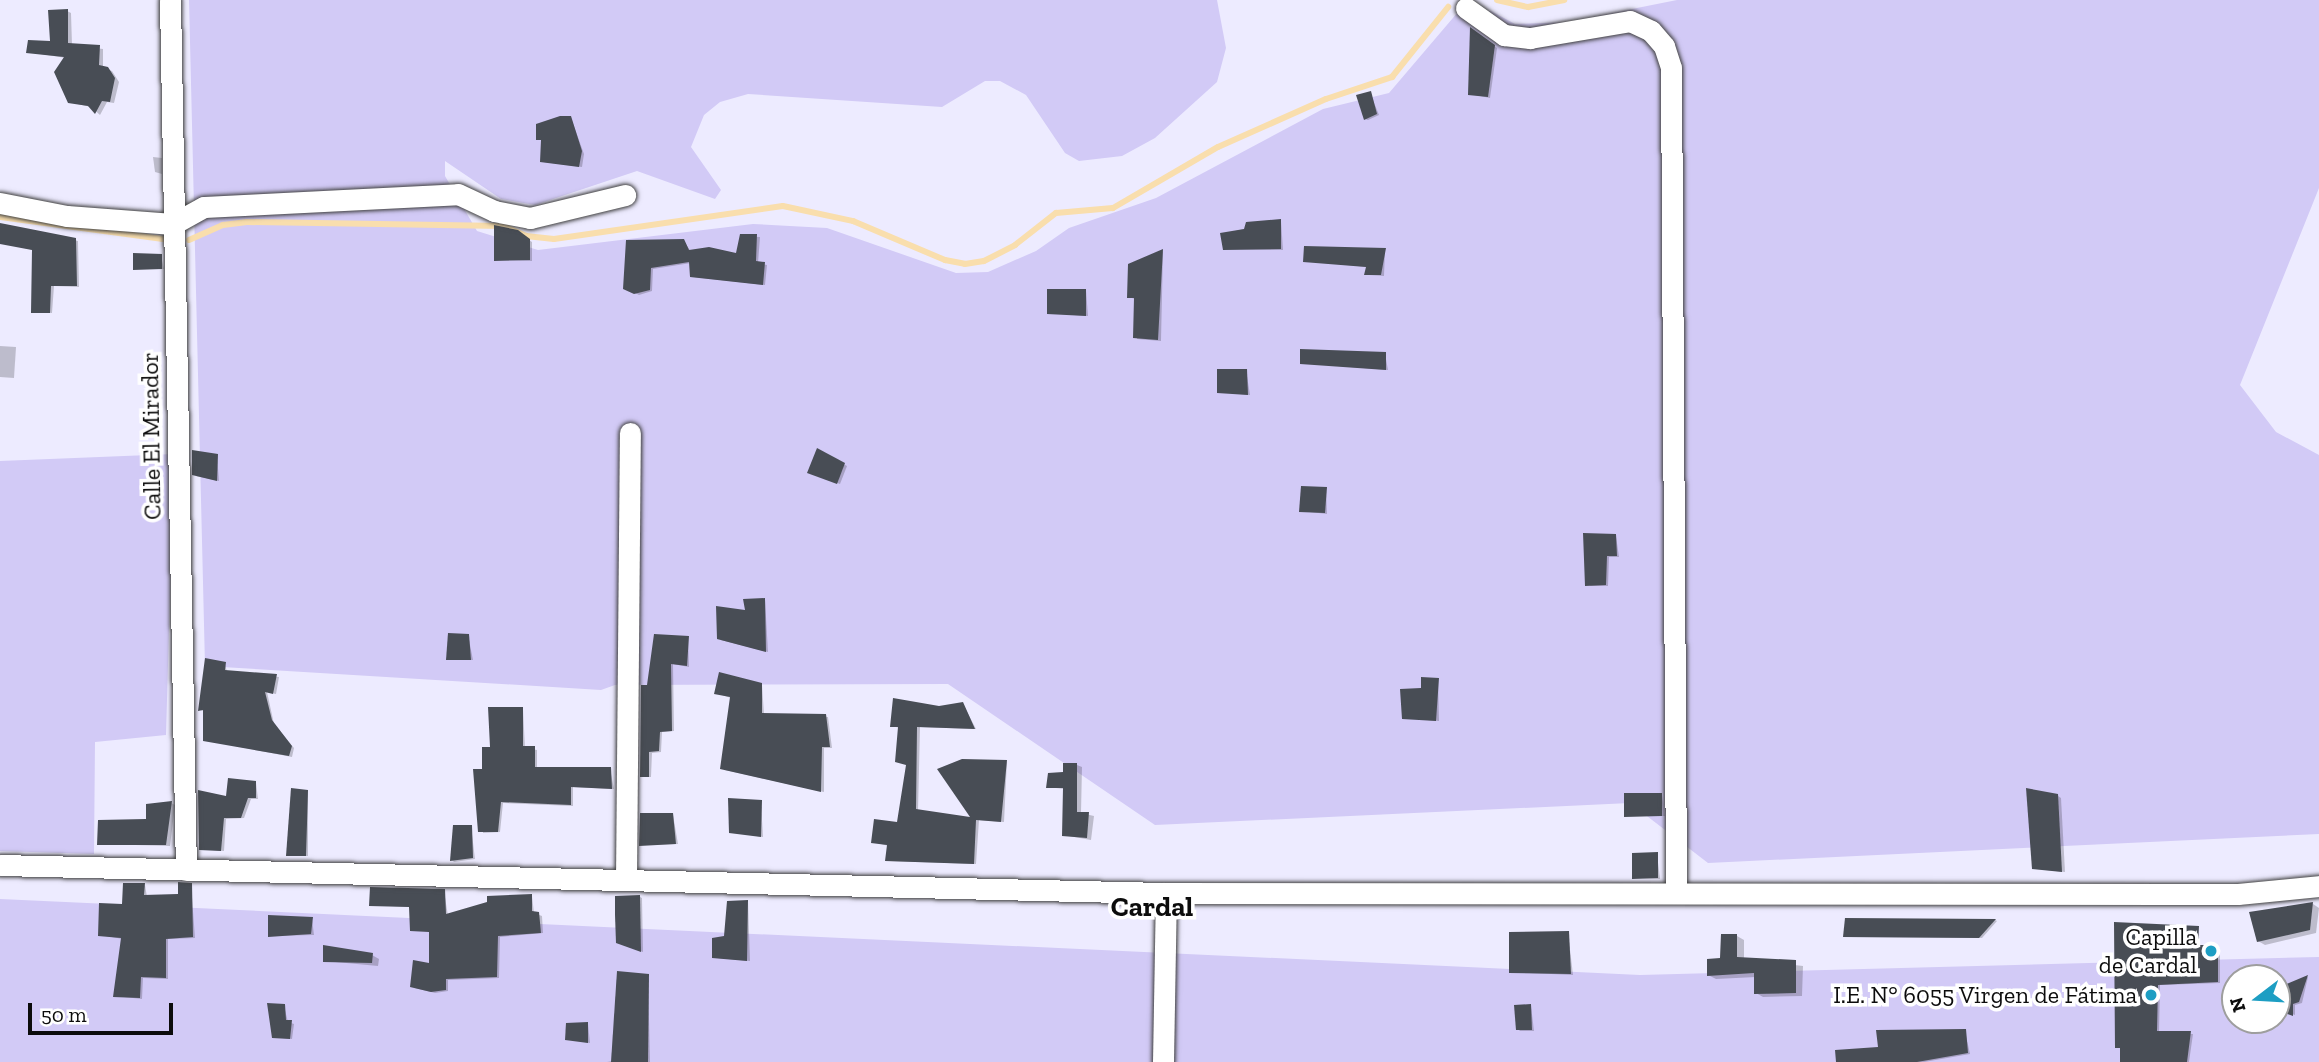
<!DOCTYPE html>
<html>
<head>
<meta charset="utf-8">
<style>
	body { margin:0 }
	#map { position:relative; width:2319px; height:1062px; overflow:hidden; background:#edebff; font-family:"Zilla Slab",serif }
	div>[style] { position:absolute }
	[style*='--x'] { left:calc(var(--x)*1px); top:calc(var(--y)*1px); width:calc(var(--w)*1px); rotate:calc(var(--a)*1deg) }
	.farmland>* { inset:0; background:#d2caf6 }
	.shadow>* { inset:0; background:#0003 }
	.stream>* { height:6px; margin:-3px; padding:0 3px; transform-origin:3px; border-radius:3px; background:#f9dead }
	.building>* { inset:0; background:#484d55 }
	.roads { filter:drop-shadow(0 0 2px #3f3f3f) drop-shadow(0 0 2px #3f3f3f) }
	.minor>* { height:21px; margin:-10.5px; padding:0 10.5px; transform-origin:10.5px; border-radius:10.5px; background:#fff }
	.dots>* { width:19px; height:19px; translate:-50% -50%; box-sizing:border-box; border:4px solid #fff; border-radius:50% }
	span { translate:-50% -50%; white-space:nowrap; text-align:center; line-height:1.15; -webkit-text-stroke:7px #fff; paint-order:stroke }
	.street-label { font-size:24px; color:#0c0c0c }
	.poi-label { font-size:24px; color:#0c0c0c }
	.right { translate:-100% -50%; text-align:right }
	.quarter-label { font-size:28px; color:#0c0c0c; font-weight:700 }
	.north { position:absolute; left:2221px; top:964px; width:70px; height:70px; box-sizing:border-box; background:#fff; border:2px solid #9e9e9e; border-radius:50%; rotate:253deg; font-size:19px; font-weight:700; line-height:28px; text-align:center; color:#0c0c0c }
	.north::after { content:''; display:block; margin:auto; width:24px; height:32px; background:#1d9ec3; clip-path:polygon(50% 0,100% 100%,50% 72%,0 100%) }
	.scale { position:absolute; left:28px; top:1003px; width:145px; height:32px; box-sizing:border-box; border:4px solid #0c0c0c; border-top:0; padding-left:9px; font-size:21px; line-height:24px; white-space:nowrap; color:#0c0c0c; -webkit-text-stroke:5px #fff; paint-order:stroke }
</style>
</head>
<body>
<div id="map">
	<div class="farmland">
		<i style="clip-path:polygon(189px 0,1217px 0,1226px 48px,1217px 82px,1155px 138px,1122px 156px,1079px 161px,1065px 153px,1026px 95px,1000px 81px,985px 81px,942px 107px,748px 94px,720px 102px,704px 115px,691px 147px,721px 190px,715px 199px,637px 171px,535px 205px,501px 199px,445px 161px,445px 176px,477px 231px,538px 250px,753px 224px,827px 228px,956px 273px,988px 272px,1036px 251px,1069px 228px,1156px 198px,1323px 109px,1389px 93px,1458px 12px,1491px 11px,1515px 24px,1567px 22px,1677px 0,2319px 0,2319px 188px,2240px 385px,2276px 432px,2319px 455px,2319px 834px,1708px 863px,1630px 803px,1155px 825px,948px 684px,615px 685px,601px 690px,205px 666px)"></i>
		<i style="clip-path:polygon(174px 454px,166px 735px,95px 742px,94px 854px,0 851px,0 461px)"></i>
		<i style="clip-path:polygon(evenodd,0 899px,1640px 975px,2319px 957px,2319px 1062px,0 1062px,0 899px,2235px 978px,2277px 978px,2277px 1020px,2235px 1020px,2235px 978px)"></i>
	</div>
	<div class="shadow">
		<i style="clip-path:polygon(67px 11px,71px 13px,72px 45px,103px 49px,103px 68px,112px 71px,119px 82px,114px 103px,107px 102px,100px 115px,91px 107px,69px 102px,66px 58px,28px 52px,52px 43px)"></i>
		<i style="clip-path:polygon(1472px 30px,1497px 48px,1490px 98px,1470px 94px)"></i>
		<i style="clip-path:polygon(1370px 93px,1379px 115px,1368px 120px,1365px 119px)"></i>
		<i style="clip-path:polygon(571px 118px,584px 154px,582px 167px,544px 162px,543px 141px,538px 139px)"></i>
		<i style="clip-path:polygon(153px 157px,162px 158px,162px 174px,155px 172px)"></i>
		<i style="clip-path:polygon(1281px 221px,1283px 250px,1225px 249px,1222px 234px)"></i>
		<i style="clip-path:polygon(1px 225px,78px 241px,79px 287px,54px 286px,52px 313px,33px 312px,34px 250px,0 243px)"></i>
		<i style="clip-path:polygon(517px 232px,532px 242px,532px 261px,496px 260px)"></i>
		<i style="clip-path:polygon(741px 236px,760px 237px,758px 263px,767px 265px,765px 285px,694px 277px,691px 263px,653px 269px,652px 291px,639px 295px,625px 288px,684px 241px,691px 252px,737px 255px)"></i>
		<i style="clip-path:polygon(1385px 250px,1384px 276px,1369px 275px,1368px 267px,1305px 261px)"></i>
		<i style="clip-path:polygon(1163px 251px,1161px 341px,1137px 339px,1135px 299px,1129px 297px)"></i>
		<i style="clip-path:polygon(161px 256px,164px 269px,135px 269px)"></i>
		<i style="clip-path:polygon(1086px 290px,1088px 316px,1048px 313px)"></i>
		<i style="clip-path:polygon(0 346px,16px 347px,14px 378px,0 377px)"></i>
		<i style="clip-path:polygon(1385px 354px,1388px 370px,1301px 363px)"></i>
		<i style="clip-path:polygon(1246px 370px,1250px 395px,1219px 392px)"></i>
		<i style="clip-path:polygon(818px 450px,847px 466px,840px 484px,812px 473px)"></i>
		<i style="clip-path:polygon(217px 456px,219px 481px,196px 476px)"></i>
		<i style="clip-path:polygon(1326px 489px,1327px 514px,1301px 511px)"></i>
		<i style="clip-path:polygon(1616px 536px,1619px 557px,1609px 557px,1608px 586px,1590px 586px)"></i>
		<i style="clip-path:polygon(765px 600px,768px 652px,721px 640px,748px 612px)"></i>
		<i style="clip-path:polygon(468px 635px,473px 660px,447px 659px)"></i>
		<i style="clip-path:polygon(688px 638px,689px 667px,673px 664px,674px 731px,662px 732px,661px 752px,652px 753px,651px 777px,644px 777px,648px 687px)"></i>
		<i style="clip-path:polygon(225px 664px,227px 672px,279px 677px,276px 694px,267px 692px,274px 724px,294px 748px,292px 757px,204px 740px,205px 711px,200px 710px)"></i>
		<i style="clip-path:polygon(1438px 679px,1439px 721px,1404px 718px,1423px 690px)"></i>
		<i style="clip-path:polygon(762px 685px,764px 714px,828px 717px,832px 748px,824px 748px,824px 792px,725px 770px,731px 698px,716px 693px)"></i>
		<i style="clip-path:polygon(963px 704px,976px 729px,920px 727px,918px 811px,973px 819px,1007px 761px,1004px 822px,979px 820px,976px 864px,889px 861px,889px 846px,873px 842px,899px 824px,908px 765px,900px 728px,892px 726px,939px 708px)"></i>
		<i style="clip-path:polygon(523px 709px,525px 748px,537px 750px,537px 768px,610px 769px,614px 789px,573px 787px,573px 806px,503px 803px,500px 832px,483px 833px,484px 770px,491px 748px)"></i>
		<i style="clip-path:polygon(1077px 765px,1082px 767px,1081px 813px,1094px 816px,1091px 840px,1063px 835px,1064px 789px,1048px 787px)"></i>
		<i style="clip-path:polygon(256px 783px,258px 799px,251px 799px,244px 818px,226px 819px,224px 851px,200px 849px,228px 798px)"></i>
		<i style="clip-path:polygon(308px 792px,308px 856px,291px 856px,288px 855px)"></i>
		<i style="clip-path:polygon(1662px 795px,1665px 816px,1626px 816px)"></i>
		<i style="clip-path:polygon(2058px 796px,2061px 798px,2065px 872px,2037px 869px)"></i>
		<i style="clip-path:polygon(761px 802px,763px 837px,731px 832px)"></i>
		<i style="clip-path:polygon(171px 803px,175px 805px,170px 846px,99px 844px,148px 820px)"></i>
		<i style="clip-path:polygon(673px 815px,678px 844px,641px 845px)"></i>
		<i style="clip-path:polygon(471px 826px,475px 859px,454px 862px,452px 860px)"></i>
		<i style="clip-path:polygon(1657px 854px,1660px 879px,1634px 878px)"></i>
		<i style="clip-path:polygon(191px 884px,195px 938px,168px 939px,168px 979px,143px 978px,142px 999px,115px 996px,123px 939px,100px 935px,145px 885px,147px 897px,179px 896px)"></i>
		<i style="clip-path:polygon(444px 891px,448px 916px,532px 896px,534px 913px,542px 916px,543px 933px,500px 937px,499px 978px,448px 980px,448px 991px,435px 993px,415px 988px,431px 965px,431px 932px,411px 907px,371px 905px)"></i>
		<i style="clip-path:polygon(640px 897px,642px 898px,643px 952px,621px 944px)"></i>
		<i style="clip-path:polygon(748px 902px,750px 961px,717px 958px)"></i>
		<i style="clip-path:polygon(2313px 904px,2319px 908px,2316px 933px,2265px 945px,2258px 941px)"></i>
		<i style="clip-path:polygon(312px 919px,314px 935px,270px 936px)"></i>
		<i style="clip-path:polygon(1846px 920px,1995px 920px,1997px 921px,1982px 938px,1847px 937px)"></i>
		<i style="clip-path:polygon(2116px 924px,2198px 927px,2200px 946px,2220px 948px,2220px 983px,2160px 985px,2159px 1033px,2193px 1034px,2189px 1062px,2121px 1062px)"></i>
		<i style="clip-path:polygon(1568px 933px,1573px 975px,1511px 972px)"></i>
		<i style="clip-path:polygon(1737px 936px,1744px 940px,1744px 959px,1803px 966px,1802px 996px,1763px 997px,1756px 993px,1756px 977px,1716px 979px,1708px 975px)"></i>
		<i style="clip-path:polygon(372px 955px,379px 959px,378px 966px,325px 961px)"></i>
		<i style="clip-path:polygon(648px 976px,650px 1062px,607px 1062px,613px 1061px)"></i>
		<i style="clip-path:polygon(2308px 977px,2302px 1003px,2295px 1005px,2295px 1015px,2277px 1009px,2277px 991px)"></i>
		<i style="clip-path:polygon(284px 1006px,288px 1022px,294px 1024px,292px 1039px,273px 1037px)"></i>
		<i style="clip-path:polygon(1531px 1006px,1534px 1031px,1520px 1031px,1518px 1029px)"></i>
		<i style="clip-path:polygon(588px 1024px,590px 1043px,567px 1039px)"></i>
		<i style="clip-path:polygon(1965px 1031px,1970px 1054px,1924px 1062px,1853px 1062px,1879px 1049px)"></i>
	</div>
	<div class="stream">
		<i style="--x:1497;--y:0;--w:32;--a:13"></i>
		<i style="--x:1528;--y:7;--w:37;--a:-11"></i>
		<i style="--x:0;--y:217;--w:172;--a:7.7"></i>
		<i style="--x:189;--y:240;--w:37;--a:-24"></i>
		<i style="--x:223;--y:225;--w:24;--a:-7"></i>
		<i style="--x:247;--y:222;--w:256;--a:0.9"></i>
		<i style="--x:503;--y:226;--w:25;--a:23"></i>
		<i style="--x:526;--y:236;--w:28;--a:6"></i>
		<i style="--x:554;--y:239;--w:231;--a:-8.2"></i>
		<i style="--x:783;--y:206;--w:72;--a:12.1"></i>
		<i style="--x:853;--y:221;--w:100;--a:23"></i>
		<i style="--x:945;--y:260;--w:20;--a:11"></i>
		<i style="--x:965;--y:264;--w:19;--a:-9"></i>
		<i style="--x:984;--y:261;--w:35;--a:-27"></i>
		<i style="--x:1015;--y:245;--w:52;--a:-38"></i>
		<i style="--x:1056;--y:213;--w:57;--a:-5"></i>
		<i style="--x:1113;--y:208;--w:121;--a:-30.2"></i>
		<i style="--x:1218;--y:147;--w:118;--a:-24"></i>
		<i style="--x:1326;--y:99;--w:70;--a:-18.4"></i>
		<i style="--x:1392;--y:77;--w:90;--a:-51.3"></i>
	</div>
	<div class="building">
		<i style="clip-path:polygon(68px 9px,68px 43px,100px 45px,99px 65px,108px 67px,115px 78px,110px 102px,102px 101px,95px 114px,88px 106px,68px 103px,54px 72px,64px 57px,26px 53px,28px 40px,50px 41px,48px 10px)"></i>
		<i style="clip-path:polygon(1470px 27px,1495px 45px,1488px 97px,1468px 95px)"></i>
		<i style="clip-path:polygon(1371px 91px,1377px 114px,1364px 120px,1356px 95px)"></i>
		<i style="clip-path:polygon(560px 116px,571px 116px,582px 151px,579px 167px,540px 162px,541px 140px,536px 140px,536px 124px)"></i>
		<i style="clip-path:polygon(1281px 219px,1281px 249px,1223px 250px,1220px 233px,1244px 229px,1246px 222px)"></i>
		<i style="clip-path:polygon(0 223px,76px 238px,77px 286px,51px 286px,50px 313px,31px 313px,32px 250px,0 244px)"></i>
		<i style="clip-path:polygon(494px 225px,518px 230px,530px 239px,530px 260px,494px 261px)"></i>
		<i style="clip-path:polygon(740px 234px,757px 234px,756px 261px,765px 262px,763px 285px,690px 277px,689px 262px,651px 268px,650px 290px,634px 294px,623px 289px,626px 240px,684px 239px,689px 250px,709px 247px,736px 253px)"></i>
		<i style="clip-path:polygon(1304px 246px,1386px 248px,1381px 275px,1364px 275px,1366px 267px,1303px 262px)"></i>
		<i style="clip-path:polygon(1163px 249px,1158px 340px,1133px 338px,1134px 298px,1127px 298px,1128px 264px)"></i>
		<i style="clip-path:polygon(133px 253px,162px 254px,162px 269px,133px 270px)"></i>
		<i style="clip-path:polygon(1047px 289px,1086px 289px,1086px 316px,1047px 314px)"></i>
		<i style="clip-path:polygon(1300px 349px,1386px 352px,1386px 370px,1300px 364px)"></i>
		<i style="clip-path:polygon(1217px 369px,1247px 369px,1248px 395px,1217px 393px)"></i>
		<i style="clip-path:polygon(817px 448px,845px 463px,837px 484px,807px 473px)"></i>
		<i style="clip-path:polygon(192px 450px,218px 454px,217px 481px,192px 475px)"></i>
		<i style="clip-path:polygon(1301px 486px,1327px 487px,1325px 513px,1299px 512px)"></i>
		<i style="clip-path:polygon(1583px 533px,1616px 534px,1617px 556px,1607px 556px,1606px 585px,1585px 586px)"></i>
		<i style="clip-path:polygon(765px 598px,766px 652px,717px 639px,716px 606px,745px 610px,743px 599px)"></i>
		<i style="clip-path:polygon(448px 633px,469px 634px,471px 660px,446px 660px)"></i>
		<i style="clip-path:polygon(654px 634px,689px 636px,687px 666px,671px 664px,672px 731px,660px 732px,659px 751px,649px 752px,649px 777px,640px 777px,641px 685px,647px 685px)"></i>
		<i style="clip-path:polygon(205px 658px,226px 662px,225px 670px,277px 674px,273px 694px,265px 692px,272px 720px,292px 746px,289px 756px,203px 741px,203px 710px,198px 711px)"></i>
		<i style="clip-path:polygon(719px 672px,762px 683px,762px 713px,826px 714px,830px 747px,822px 747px,821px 792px,720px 769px,730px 697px,714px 694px)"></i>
		<i style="clip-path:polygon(1421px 677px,1439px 678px,1436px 721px,1402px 719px,1400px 689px,1421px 688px)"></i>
		<i style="clip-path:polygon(893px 698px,939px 706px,963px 702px,975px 729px,917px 727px,916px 809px,970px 817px,937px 769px,962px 759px,1007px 760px,1001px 822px,976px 820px,974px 864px,885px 861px,887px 845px,871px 843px,874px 819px,897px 822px,906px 765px,895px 762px,898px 727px,890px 727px)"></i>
		<i style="clip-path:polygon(488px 707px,523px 707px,523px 746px,535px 746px,535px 767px,611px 767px,612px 789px,571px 787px,571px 805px,501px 802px,498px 832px,478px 832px,473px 769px,482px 769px,482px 747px,490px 747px)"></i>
		<i style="clip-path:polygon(1063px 763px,1077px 763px,1077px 812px,1089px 812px,1087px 838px,1062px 836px,1063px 788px,1046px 788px,1048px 773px,1063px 772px)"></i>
		<i style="clip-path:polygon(228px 778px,256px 781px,256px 798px,248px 798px,241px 818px,224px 818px,221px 851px,199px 850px,198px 790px,226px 796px)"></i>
		<i style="clip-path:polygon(291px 788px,308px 790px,306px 856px,286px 856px)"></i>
		<i style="clip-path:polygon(2026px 788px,2058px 794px,2062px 872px,2032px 869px)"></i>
		<i style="clip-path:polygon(1624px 793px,1662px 793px,1662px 816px,1624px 817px)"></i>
		<i style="clip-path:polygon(728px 798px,762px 800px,761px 837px,729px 833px)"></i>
		<i style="clip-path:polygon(172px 801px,166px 845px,97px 845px,98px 820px,146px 819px,146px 804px)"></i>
		<i style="clip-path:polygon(640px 813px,673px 813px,676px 844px,639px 846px)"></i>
		<i style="clip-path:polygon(453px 825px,472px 825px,473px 858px,450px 861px)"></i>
		<i style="clip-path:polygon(1658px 852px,1658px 878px,1632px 879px,1632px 853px)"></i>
		<i style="clip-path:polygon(178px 882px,192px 883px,193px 937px,166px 939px,166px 978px,141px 977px,140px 998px,113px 997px,121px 938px,98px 936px,99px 903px,122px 904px,123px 883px,145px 883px,144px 895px,178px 894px)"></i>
		<i style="clip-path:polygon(370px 887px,445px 889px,446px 914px,487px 902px,487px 896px,532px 894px,532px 911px,539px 912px,541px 933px,498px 936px,497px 977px,446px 979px,446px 990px,431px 992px,410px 987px,413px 960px,429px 963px,429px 932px,410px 931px,409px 907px,369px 906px)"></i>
		<i style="clip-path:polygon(640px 895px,641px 952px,616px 943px,615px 915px,615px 896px)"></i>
		<i style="clip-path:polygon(748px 900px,747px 961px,712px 958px,712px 938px,724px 936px,727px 901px)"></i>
		<i style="clip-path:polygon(2313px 902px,2310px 930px,2257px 942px,2249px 912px)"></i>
		<i style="clip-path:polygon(268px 915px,313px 917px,311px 934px,268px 937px)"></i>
		<i style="clip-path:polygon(1845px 918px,1996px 919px,1979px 938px,1843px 937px)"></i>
		<i style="clip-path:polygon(2114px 922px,2199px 926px,2198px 945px,2218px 945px,2218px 982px,2158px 985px,2157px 1031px,2191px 1031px,2187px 1062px,2120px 1062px,2120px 1048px,2115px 1048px)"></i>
		<i style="clip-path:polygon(1569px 931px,1571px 974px,1509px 973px,1509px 932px)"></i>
		<i style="clip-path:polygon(1721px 934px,1737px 934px,1737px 957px,1796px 960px,1796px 993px,1754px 994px,1754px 973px,1707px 976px,1707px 959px,1720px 958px)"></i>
		<i style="clip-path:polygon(323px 945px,373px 953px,372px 963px,323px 962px)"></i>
		<i style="clip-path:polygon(617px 971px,649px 974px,648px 1062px,611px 1062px)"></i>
		<i style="clip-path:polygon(2308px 975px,2299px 1002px,2293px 1004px,2293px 1016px,2277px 1010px,2277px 988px)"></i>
		<i style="clip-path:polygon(267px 1003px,285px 1004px,286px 1020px,292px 1020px,290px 1039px,272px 1038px)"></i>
		<i style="clip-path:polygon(1531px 1004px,1532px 1030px,1516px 1030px,1514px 1005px)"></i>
		<i style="clip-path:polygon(588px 1022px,588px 1043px,565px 1040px,566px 1023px)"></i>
		<i style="clip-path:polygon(1966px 1029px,1968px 1053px,1917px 1062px,1836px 1062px,1835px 1050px,1878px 1047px,1876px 1030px)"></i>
	</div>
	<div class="roads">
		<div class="minor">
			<i style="--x:170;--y:0;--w:870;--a:88.95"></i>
			<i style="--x:1466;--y:8;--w:47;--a:35.4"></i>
			<i style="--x:1504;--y:35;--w:26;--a:7"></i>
			<i style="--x:1530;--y:38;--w:101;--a:-9.6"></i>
			<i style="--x:1630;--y:21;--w:23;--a:25"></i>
			<i style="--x:1651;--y:31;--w:20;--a:49"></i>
			<i style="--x:1664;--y:46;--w:23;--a:72"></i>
			<i style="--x:1671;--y:68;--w:825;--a:89.65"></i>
			<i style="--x:0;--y:203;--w:68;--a:11"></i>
			<i style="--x:67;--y:216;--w:106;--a:4.3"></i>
			<i style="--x:173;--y:224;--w:35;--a:-29"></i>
			<i style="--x:204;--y:207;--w:254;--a:-2.9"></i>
			<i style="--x:458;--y:194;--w:40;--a:25"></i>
			<i style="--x:494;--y:211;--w:37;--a:11"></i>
			<i style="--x:530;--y:218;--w:98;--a:-13.6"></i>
			<i style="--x:0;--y:865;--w:1166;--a:1.38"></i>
			<i style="--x:1166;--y:893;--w:1072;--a:0.05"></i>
			<i style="--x:2238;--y:894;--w:81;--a:-5.6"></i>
			<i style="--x:626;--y:880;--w:447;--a:-89.5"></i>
			<i style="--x:1163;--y:1062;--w:169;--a:-89"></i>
		</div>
	</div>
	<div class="dots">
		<i style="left:2211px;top:951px;background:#1d9ec3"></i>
		<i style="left:2151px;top:995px;background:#1d9ec3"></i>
	</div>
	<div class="street-label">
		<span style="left:151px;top:436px;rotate:-91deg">Calle El Mirador</span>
	</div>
	<div class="poi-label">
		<span class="right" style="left:2197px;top:951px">Capilla<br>de Cardal</span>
		<span class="right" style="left:2137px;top:995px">I.E. N° 6055 Virgen de Fátima</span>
	</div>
	<div class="quarter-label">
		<span style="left:1152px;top:907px">Cardal</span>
	</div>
	<div class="north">N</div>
	<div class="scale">50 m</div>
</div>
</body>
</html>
